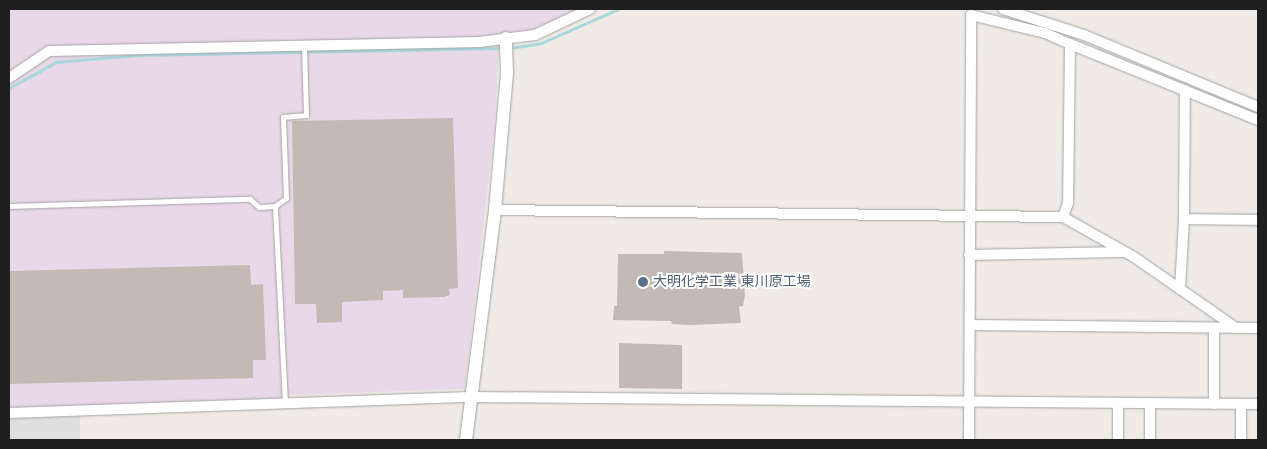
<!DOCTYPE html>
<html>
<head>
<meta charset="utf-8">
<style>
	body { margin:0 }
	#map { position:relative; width:1267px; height:449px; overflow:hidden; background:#f0ebe6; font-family:"Fira Sans","Noto Sans JP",sans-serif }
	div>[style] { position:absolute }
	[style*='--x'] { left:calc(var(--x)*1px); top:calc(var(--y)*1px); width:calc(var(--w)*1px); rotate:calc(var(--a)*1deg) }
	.industrial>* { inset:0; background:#e9d8e8 }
	.parking>* { inset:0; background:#dfdfdf }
	.stream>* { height:3px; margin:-1.5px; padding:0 1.5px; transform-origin:1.5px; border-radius:1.5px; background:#a8d7dc }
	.building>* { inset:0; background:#c4bab5 }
	.roads { filter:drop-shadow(0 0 1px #a3a3a3) drop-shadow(0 0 1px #a3a3a3) }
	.service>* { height:5px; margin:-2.5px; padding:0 2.5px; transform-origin:2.5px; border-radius:2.5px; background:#fff }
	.minor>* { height:10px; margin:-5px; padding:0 5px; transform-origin:5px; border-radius:5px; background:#fff }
	.tertiary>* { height:12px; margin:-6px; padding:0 6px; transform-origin:6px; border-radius:6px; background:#fff }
	.dots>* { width:14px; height:14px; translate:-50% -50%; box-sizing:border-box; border:2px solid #fff; border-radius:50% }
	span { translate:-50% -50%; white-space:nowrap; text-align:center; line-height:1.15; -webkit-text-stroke:4px #fff; paint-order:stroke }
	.service-label { font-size:14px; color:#4e5e75 }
	.left { translate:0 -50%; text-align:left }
	.frame { position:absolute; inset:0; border:10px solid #1f1f1f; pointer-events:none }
</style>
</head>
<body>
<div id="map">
	<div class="industrial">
		<i style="clip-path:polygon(9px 9px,592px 9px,535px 39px,499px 45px,494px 131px,465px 389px,288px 395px,276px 402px,9px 411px)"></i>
	</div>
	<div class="parking">
		<i style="clip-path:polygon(80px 414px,80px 440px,9px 440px,9px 416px)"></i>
	</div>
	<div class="stream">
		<i style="--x:510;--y:48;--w:31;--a:-9"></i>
		<i style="--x:541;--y:43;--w:84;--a:-23.8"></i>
		<i style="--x:9;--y:88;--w:54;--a:-29"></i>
		<i style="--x:56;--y:62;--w:83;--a:-4.8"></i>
		<i style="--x:139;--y:55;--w:364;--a:-1.1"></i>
	</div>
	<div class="building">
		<i style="clip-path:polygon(453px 118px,458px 288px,449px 289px,450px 295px,444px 297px,403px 298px,403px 290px,383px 291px,383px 300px,342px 302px,342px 322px,317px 323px,316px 304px,295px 304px,292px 121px)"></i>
		<i style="clip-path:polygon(664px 251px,742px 253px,745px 296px,743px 306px,739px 307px,741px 323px,690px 325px,672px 324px,671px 321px,613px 320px,614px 306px,617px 306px,618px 254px,664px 254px)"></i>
		<i style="clip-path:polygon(250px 265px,251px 285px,263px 284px,266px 360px,253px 360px,253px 378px,9px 384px,9px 271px)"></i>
		<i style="clip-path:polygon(619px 343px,682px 345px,682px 389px,619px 388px)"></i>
	</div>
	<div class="roads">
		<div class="service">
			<i style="--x:9;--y:206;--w:241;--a:-1.7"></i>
			<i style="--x:250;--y:199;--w:12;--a:42"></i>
			<i style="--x:259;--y:207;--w:16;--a:-4"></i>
			<i style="--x:285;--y:404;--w:198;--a:-92.9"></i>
			<i style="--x:275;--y:206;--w:14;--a:-36"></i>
			<i style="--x:286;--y:198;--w:81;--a:-92.1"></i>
			<i style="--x:283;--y:117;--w:23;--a:-5"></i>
			<i style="--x:306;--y:115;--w:68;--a:-91.7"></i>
		</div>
		<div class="minor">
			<i style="--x:1003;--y:9;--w:85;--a:17.8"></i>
			<i style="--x:1084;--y:35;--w:188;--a:22.5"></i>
			<i style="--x:1070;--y:44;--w:203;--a:22"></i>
			<i style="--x:9;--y:78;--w:48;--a:-34"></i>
			<i style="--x:49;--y:51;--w:430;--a:-1.2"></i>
			<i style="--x:479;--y:42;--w:56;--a:-7.1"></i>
			<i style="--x:535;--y:35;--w:61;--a:-25.3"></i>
			<i style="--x:495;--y:210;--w:568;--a:0.71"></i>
			<i style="--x:1063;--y:217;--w:81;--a:29.4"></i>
			<i style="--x:1134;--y:257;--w:124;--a:34.8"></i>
			<i style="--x:1184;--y:219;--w:129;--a:-89.6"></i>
			<i style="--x:969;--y:255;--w:153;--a:-1.1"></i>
			<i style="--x:1180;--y:289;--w:70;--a:-86.7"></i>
			<i style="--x:1184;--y:219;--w:74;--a:0.8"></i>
			<i style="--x:970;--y:325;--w:288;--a:0.6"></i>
			<i style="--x:1214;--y:328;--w:76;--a:90"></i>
			<i style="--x:9;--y:413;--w:462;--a:-2"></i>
			<i style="--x:471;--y:397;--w:787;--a:0.51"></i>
			<i style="--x:969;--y:440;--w:425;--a:-89.7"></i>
			<i style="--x:971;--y:15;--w:76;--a:13.7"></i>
			<i style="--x:1045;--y:33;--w:27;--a:24"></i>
			<i style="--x:1070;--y:44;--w:159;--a:90.7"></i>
			<i style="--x:1068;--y:203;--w:15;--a:110"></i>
			<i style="--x:1118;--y:440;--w:37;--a:-90"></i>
			<i style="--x:1150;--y:440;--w:36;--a:-90"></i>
			<i style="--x:1241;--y:440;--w:36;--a:-90"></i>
		</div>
		<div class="tertiary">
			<i style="--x:466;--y:440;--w:232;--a:-82.8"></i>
			<i style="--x:495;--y:210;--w:138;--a:-85"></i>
			<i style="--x:507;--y:73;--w:35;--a:-92"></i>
		</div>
	</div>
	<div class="dots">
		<i style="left:643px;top:282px;background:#5c6f8a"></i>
	</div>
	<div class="service-label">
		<span class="left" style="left:653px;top:282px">大明化学工業 東川原工場</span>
	</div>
	<div class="frame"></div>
</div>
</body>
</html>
